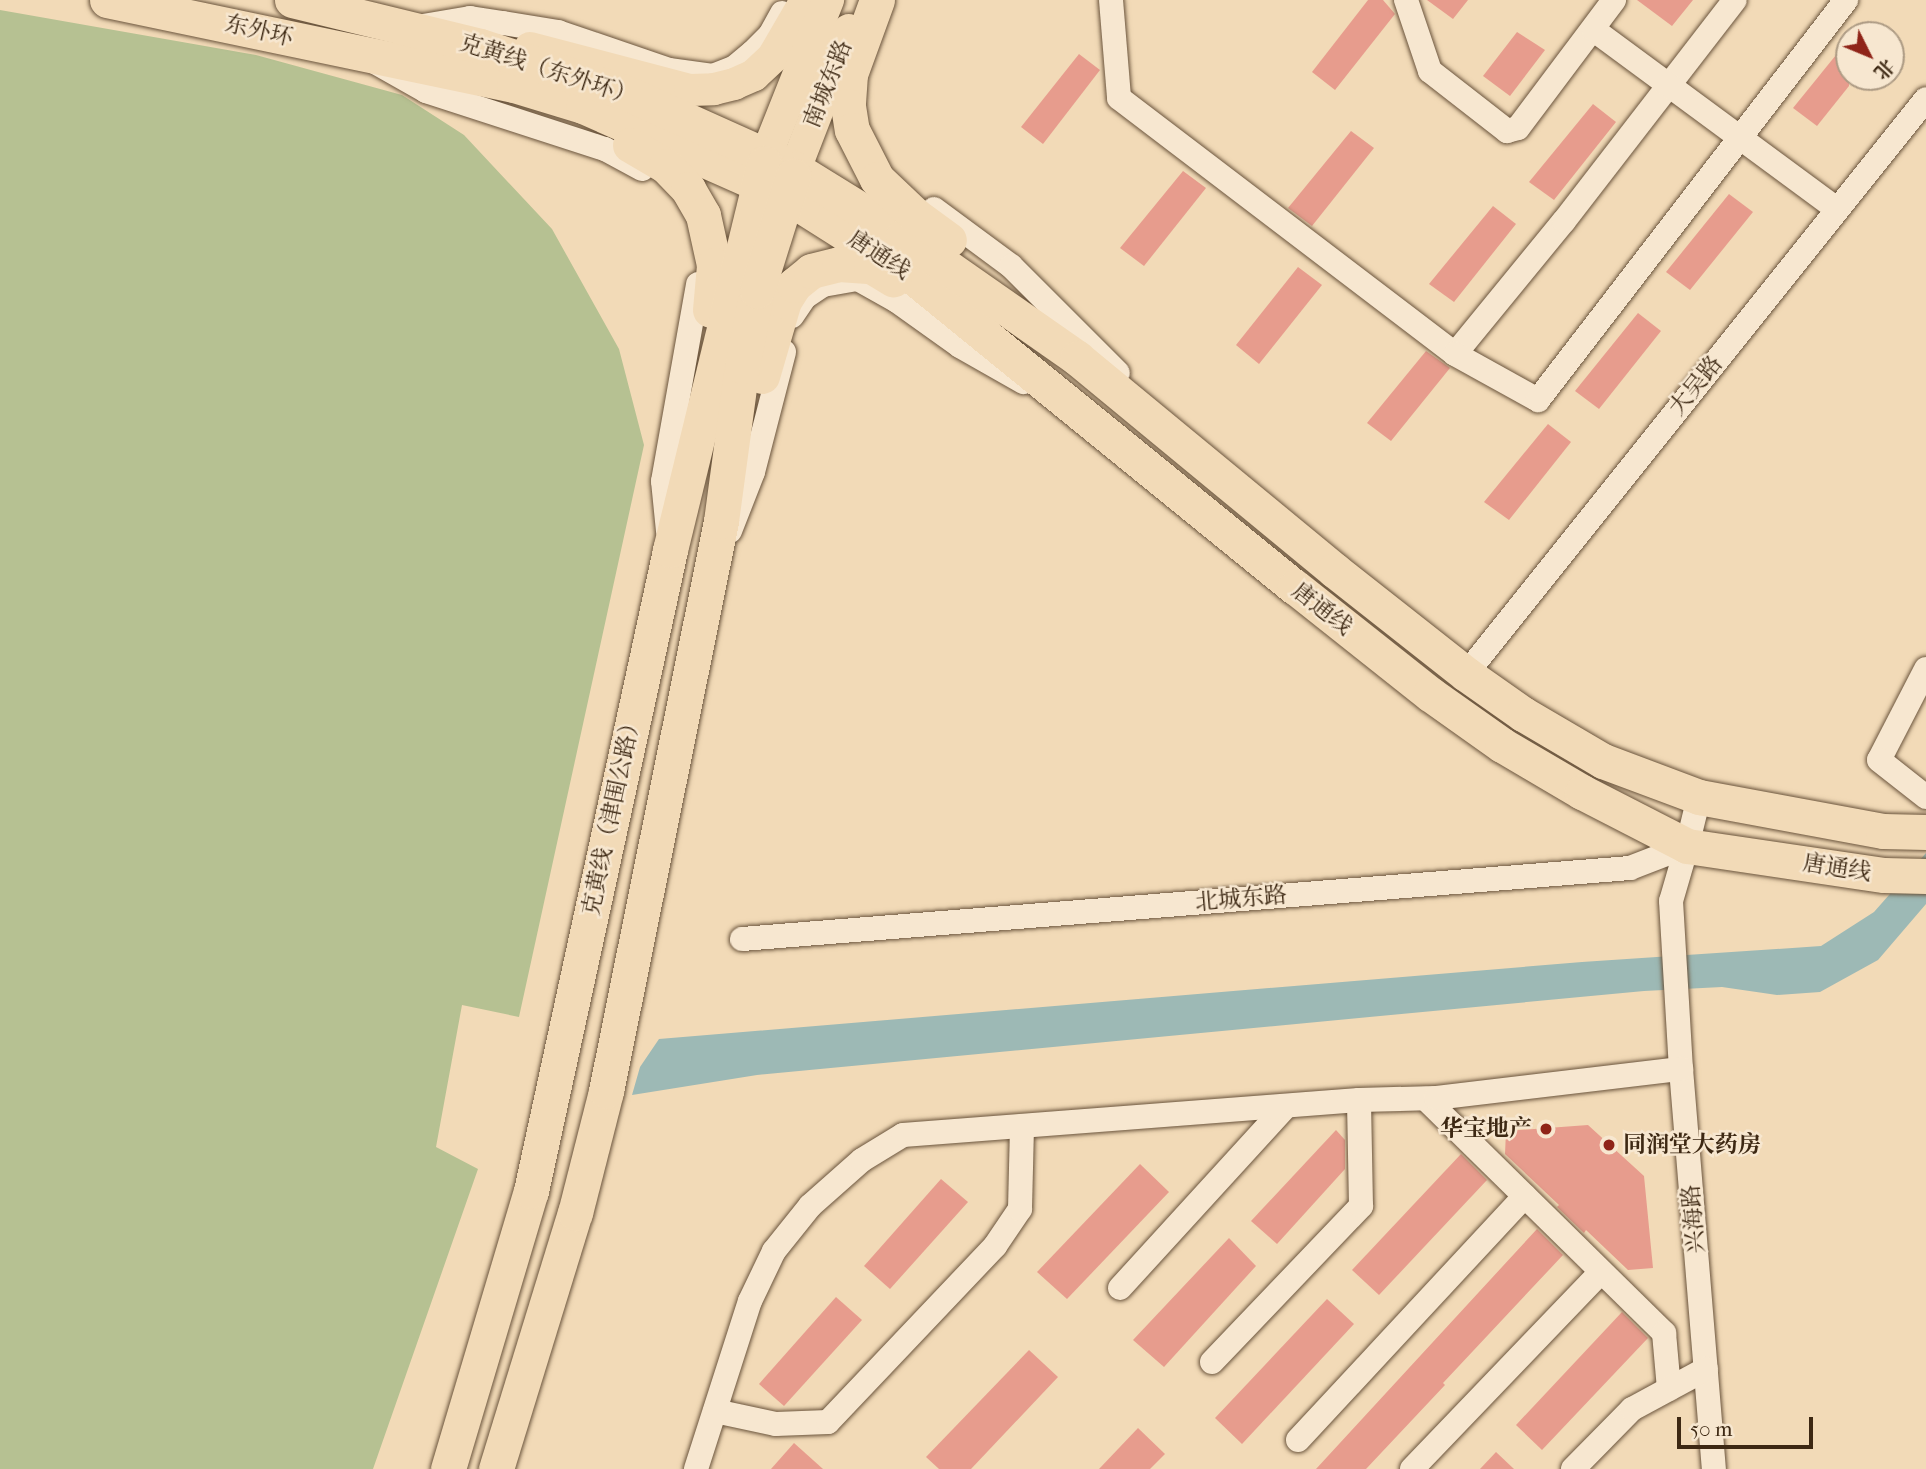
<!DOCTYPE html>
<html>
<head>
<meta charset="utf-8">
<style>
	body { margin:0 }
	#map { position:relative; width:1926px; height:1469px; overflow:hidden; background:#f2dab7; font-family:"IM FELL French Canon","Noto Serif SC",serif }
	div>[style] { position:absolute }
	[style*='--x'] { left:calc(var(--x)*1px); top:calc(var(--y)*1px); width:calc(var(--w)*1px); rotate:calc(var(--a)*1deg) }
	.green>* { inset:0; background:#b6c192 }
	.water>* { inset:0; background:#9db9b5 }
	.building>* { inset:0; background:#e79c8d }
	.roads { filter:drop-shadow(0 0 2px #6a543c) drop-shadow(0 0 2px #6a543c) }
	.minor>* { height:24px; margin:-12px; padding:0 12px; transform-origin:12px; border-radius:12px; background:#f7e7d0 }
	.major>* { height:32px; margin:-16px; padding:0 16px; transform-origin:16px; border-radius:16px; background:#f2dab7 }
	.highway>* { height:35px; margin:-17.5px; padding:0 17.5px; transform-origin:17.5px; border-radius:17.5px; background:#f2dab7 }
	.dots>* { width:19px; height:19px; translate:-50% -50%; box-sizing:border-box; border:4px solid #f7e7d0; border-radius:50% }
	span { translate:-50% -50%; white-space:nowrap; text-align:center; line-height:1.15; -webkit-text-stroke:5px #f7e7d0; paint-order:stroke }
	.street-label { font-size:23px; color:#3d2813 }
	.poi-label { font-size:23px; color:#3d2813; font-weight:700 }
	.right { translate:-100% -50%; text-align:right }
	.left { translate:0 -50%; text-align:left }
	.north { position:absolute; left:1835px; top:21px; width:70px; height:70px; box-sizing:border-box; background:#f7e7d0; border:2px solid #ad9b84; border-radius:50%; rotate:133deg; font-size:19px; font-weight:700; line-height:28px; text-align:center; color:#3d2813 }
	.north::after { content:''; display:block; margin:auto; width:24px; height:32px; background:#8f2418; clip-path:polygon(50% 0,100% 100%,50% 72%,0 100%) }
	.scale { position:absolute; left:1677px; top:1417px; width:136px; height:32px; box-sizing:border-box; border:4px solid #3d2813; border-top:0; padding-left:9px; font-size:21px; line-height:24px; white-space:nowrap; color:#3d2813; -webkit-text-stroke:5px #f7e7d0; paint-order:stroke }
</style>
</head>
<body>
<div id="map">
	<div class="green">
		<i style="clip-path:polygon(0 10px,256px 55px,402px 95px,464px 135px,552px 229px,619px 349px,644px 445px,519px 1017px,462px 1005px,436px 1147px,478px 1169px,373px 1469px,0 1469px)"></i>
	</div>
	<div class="water">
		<i style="clip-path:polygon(1926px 853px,1926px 904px,1878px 960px,1820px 992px,1777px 995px,1722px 987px,1644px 991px,757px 1075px,632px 1095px,640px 1067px,659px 1039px,1582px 962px,1821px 946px,1874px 912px)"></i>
	</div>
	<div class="building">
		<i style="clip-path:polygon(1368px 0,1383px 0,1395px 14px,1335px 90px,1312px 72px)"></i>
		<i style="clip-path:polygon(1427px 0,1468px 0,1453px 19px)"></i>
		<i style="clip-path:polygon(1637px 0,1693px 0,1672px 26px)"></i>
		<i style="clip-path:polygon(1517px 32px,1545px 50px,1510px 96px,1483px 76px)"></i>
		<i style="clip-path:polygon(1849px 39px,1849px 86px,1817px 126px,1793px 108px)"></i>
		<i style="clip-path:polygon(1079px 54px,1100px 70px,1043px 144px,1021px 127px)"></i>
		<i style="clip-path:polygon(1593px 104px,1616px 122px,1554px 200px,1529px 182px)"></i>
		<i style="clip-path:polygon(1351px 131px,1374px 148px,1312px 226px,1288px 208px)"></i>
		<i style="clip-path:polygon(1183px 171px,1206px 188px,1144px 266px,1120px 248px)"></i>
		<i style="clip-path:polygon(1729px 194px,1753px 212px,1690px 290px,1666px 272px)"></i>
		<i style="clip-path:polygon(1493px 206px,1516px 224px,1454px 302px,1429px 284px)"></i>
		<i style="clip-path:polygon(1298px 267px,1322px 285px,1259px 364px,1236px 345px)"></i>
		<i style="clip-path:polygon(1638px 313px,1661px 331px,1599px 409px,1575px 391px)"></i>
		<i style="clip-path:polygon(1426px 351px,1450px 368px,1391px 441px,1367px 423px)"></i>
		<i style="clip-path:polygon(1548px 424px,1571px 442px,1509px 520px,1484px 502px)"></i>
		<i style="clip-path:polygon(1588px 1125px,1644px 1176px,1653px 1268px,1628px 1270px,1586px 1230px,1584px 1233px,1557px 1207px,1559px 1205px,1505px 1154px,1506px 1131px)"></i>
		<i style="clip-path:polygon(1336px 1130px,1345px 1140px,1345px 1169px,1277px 1244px,1251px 1221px)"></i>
		<i style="clip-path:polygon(1461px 1154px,1487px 1180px,1379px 1295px,1352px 1270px)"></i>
		<i style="clip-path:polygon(1140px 1164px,1169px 1192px,1067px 1299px,1037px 1272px)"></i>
		<i style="clip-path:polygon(941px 1179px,968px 1202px,890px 1289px,864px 1266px)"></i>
		<i style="clip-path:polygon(1537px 1229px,1563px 1255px,1443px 1383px,1445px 1385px,1366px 1469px,1316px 1469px)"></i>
		<i style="clip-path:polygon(1229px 1238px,1256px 1266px,1164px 1367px,1133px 1340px)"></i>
		<i style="clip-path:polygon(836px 1297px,862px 1320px,784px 1406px,759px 1384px)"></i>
		<i style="clip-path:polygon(1327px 1299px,1354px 1324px,1242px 1444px,1215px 1418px)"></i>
		<i style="clip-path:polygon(1622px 1312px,1648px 1338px,1542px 1450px,1516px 1425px)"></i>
		<i style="clip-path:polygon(1029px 1350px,1058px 1377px,971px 1469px,939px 1469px,926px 1457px)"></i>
		<i style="clip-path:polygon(1138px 1428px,1165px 1454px,1150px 1469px,1099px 1469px)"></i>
		<i style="clip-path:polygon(794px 1443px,823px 1469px,771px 1469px)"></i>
		<i style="clip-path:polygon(1496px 1452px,1514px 1469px,1480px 1469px)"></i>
	</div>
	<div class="roads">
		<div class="minor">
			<i style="--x:1111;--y:0;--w:98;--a:85.3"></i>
			<i style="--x:1119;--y:98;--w:422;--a:37.3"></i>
			<i style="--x:1455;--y:354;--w:172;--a:-50.7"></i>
			<i style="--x:1564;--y:221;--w:279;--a:-52.3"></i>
			<i style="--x:1406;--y:0;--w:75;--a:71.3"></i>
			<i style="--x:1430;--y:71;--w:98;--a:37.9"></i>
			<i style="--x:1507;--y:131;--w:11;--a:-15"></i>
			<i style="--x:1518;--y:128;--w:160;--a:-53.1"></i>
			<i style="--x:417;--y:27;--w:54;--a:-9.6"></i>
			<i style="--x:470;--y:18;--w:33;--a:9"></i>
			<i style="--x:503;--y:23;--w:56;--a:9.3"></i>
			<i style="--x:558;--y:32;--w:117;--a:18.9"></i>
			<i style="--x:669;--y:70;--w:44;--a:7.8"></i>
			<i style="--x:713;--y:76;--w:24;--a:-22"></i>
			<i style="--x:735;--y:67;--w:23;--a:-40"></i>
			<i style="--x:753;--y:52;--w:24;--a:-45"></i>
			<i style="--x:770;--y:35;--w:25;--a:-61"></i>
			<i style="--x:1594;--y:30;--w:302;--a:36.4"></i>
			<i style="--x:375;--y:62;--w:59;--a:29.6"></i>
			<i style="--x:426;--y:91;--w:188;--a:18"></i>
			<i style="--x:605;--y:149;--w:42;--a:28.4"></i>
			<i style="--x:934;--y:209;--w:96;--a:36.5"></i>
			<i style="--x:1011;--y:266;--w:151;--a:45"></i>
			<i style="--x:792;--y:316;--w:23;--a:-56"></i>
			<i style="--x:805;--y:297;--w:22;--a:-34"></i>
			<i style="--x:823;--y:285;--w:36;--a:-10"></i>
			<i style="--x:858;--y:279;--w:45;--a:29.4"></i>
			<i style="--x:897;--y:301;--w:77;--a:35.5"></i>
			<i style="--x:960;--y:346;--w:73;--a:29.7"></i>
			<i style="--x:1455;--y:354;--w:95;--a:29"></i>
			<i style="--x:1538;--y:400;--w:505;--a:-52.4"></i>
			<i style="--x:668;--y:531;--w:50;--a:-95.7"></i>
			<i style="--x:663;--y:481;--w:200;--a:-79.9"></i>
			<i style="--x:730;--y:531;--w:63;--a:-68.7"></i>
			<i style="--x:753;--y:472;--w:124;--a:-75.5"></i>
			<i style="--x:1926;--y:669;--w:102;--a:117.3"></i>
			<i style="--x:1879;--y:760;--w:60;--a:38.2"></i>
			<i style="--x:1466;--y:674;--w:736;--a:-51.34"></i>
			<i style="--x:1687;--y:846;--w:57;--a:106.2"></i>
			<i style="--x:1671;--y:901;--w:168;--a:86.6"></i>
			<i style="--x:1681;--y:1069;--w:401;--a:85.3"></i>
			<i style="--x:742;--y:939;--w:891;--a:-4.57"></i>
			<i style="--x:1630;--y:868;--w:61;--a:-21.1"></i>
			<i style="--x:1687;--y:846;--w:50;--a:-76.2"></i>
			<i style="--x:1426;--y:1099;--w:334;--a:44.5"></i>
			<i style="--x:1664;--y:1333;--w:56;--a:84.9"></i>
			<i style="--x:1120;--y:1288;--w:246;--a:-47.6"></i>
			<i style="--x:1212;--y:1362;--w:216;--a:-46.3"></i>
			<i style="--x:1361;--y:1206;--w:106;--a:-91.1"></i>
			<i style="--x:715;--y:1411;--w:62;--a:12"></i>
			<i style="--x:776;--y:1424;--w:52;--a:-2.2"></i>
			<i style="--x:828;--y:1422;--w:243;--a:-46.5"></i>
			<i style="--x:995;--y:1246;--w:45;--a:-56"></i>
			<i style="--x:1020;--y:1209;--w:83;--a:-88.6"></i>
			<i style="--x:1298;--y:1440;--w:333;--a:-47.1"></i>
			<i style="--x:696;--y:1469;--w:176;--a:-72.2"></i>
			<i style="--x:750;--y:1301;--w:55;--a:-64.4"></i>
			<i style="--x:774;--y:1251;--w:58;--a:-51.3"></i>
			<i style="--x:810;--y:1206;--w:69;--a:-41.5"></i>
			<i style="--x:862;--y:1160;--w:48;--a:-31.4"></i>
			<i style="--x:903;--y:1135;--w:457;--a:-4.4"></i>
			<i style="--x:1359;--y:1100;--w:77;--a:-1.5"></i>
			<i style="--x:1436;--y:1098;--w:247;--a:-6.8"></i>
			<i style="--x:1412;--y:1469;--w:273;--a:-46.2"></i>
			<i style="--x:1573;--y:1469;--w:84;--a:-45.5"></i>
			<i style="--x:1632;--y:1409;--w:84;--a:-28.4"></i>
		</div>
		<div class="major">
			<i style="--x:530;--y:48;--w:165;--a:14.7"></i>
			<i style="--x:690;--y:90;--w:24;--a:-2"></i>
			<i style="--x:714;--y:89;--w:21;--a:-14"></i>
			<i style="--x:734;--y:84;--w:22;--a:-24"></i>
			<i style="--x:754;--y:75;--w:26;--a:-43"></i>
			<i style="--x:773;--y:57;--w:66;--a:-59.9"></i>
			<i style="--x:766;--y:156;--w:168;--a:-68.3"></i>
			<i style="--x:795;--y:169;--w:149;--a:-68.8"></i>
		</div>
		<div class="highway">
			<i style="--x:107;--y:0;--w:416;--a:11.8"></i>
			<i style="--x:514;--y:85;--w:72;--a:16.9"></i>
			<i style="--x:583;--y:106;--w:222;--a:23.9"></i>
			<i style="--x:786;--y:196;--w:144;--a:32.3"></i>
			<i style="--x:908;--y:273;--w:498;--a:39.1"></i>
			<i style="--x:1295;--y:587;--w:172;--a:38.4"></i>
			<i style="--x:1430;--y:694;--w:88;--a:35.3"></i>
			<i style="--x:1502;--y:745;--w:93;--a:30.4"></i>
			<i style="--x:1582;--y:792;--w:118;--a:27.2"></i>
			<i style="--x:1687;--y:846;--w:199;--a:8.4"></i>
			<i style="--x:1884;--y:875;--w:42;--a:1.4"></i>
			<i style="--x:292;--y:0;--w:194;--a:13.7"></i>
			<i style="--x:480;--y:46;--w:151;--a:17.7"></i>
			<i style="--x:624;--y:92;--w:188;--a:24.2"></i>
			<i style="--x:795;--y:169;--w:127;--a:31.8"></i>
			<i style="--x:903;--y:236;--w:213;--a:35"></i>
			<i style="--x:1077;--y:358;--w:333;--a:39.5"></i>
			<i style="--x:1334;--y:570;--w:168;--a:38.2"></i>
			<i style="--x:1466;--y:674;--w:70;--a:35.1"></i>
			<i style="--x:1523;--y:714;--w:93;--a:30.4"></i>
			<i style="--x:1603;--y:761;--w:103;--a:20.6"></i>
			<i style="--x:1699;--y:797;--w:187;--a:10.5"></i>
			<i style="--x:1883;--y:831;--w:43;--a:1.3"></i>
			<i style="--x:877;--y:0;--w:79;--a:110"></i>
			<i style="--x:850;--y:74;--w:32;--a:94"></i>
			<i style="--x:848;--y:106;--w:24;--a:81"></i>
			<i style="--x:852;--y:130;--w:55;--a:63"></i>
			<i style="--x:877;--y:179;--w:52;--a:43.5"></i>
			<i style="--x:915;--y:215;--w:42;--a:36.3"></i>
			<i style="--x:630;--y:145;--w:42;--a:30.3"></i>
			<i style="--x:666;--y:166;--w:32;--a:46"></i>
			<i style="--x:688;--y:189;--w:30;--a:60"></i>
			<i style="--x:703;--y:215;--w:51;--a:77.6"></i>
			<i style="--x:714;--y:265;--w:45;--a:95.1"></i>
			<i style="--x:762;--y:376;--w:78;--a:-73.7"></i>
			<i style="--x:784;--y:301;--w:19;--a:-58"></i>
			<i style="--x:794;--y:285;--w:22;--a:-39"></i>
			<i style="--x:811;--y:271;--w:29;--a:-14"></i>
			<i style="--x:839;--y:264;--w:32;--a:4"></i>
			<i style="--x:871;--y:266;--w:26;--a:31"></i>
			<i style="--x:448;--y:1469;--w:290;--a:-73.4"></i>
			<i style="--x:531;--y:1191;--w:656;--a:-77.76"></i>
			<i style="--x:670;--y:550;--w:398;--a:-76.3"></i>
			<i style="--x:496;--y:1469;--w:268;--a:-72.9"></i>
			<i style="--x:575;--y:1213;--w:126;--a:-75.7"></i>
			<i style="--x:606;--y:1091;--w:581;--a:-78.59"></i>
			<i style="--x:721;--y:521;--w:156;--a:-82.3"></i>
			<i style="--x:742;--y:366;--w:76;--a:-78.7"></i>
			<i style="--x:757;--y:291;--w:121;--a:-72.6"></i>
		</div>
	</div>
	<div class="dots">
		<i style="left:1546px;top:1129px;background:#8f2418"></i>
		<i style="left:1609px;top:1145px;background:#8f2418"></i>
	</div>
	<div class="street-label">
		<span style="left:259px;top:31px;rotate:13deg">东外环</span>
		<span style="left:548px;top:70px;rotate:18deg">克黄线（东外环）</span>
		<span style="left:828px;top:84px;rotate:-68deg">南城东路</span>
		<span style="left:879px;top:255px;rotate:33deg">唐通线</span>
		<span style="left:1696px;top:386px;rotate:-51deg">大吴路</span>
		<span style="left:1322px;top:609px;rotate:38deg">唐通线</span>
		<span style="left:612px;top:814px;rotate:-78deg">克黄线（津围公路）</span>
		<span style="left:1837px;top:868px;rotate:9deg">唐通线</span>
		<span style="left:1241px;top:899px;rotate:-5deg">北城东路</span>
		<span style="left:1694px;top:1219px;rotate:-95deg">兴海路</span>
	</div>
	<div class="poi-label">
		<span class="right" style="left:1532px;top:1129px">华宝地产</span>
		<span class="left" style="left:1623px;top:1145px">同润堂大药房</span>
	</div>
	<div class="north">北</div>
	<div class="scale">50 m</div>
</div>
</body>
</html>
